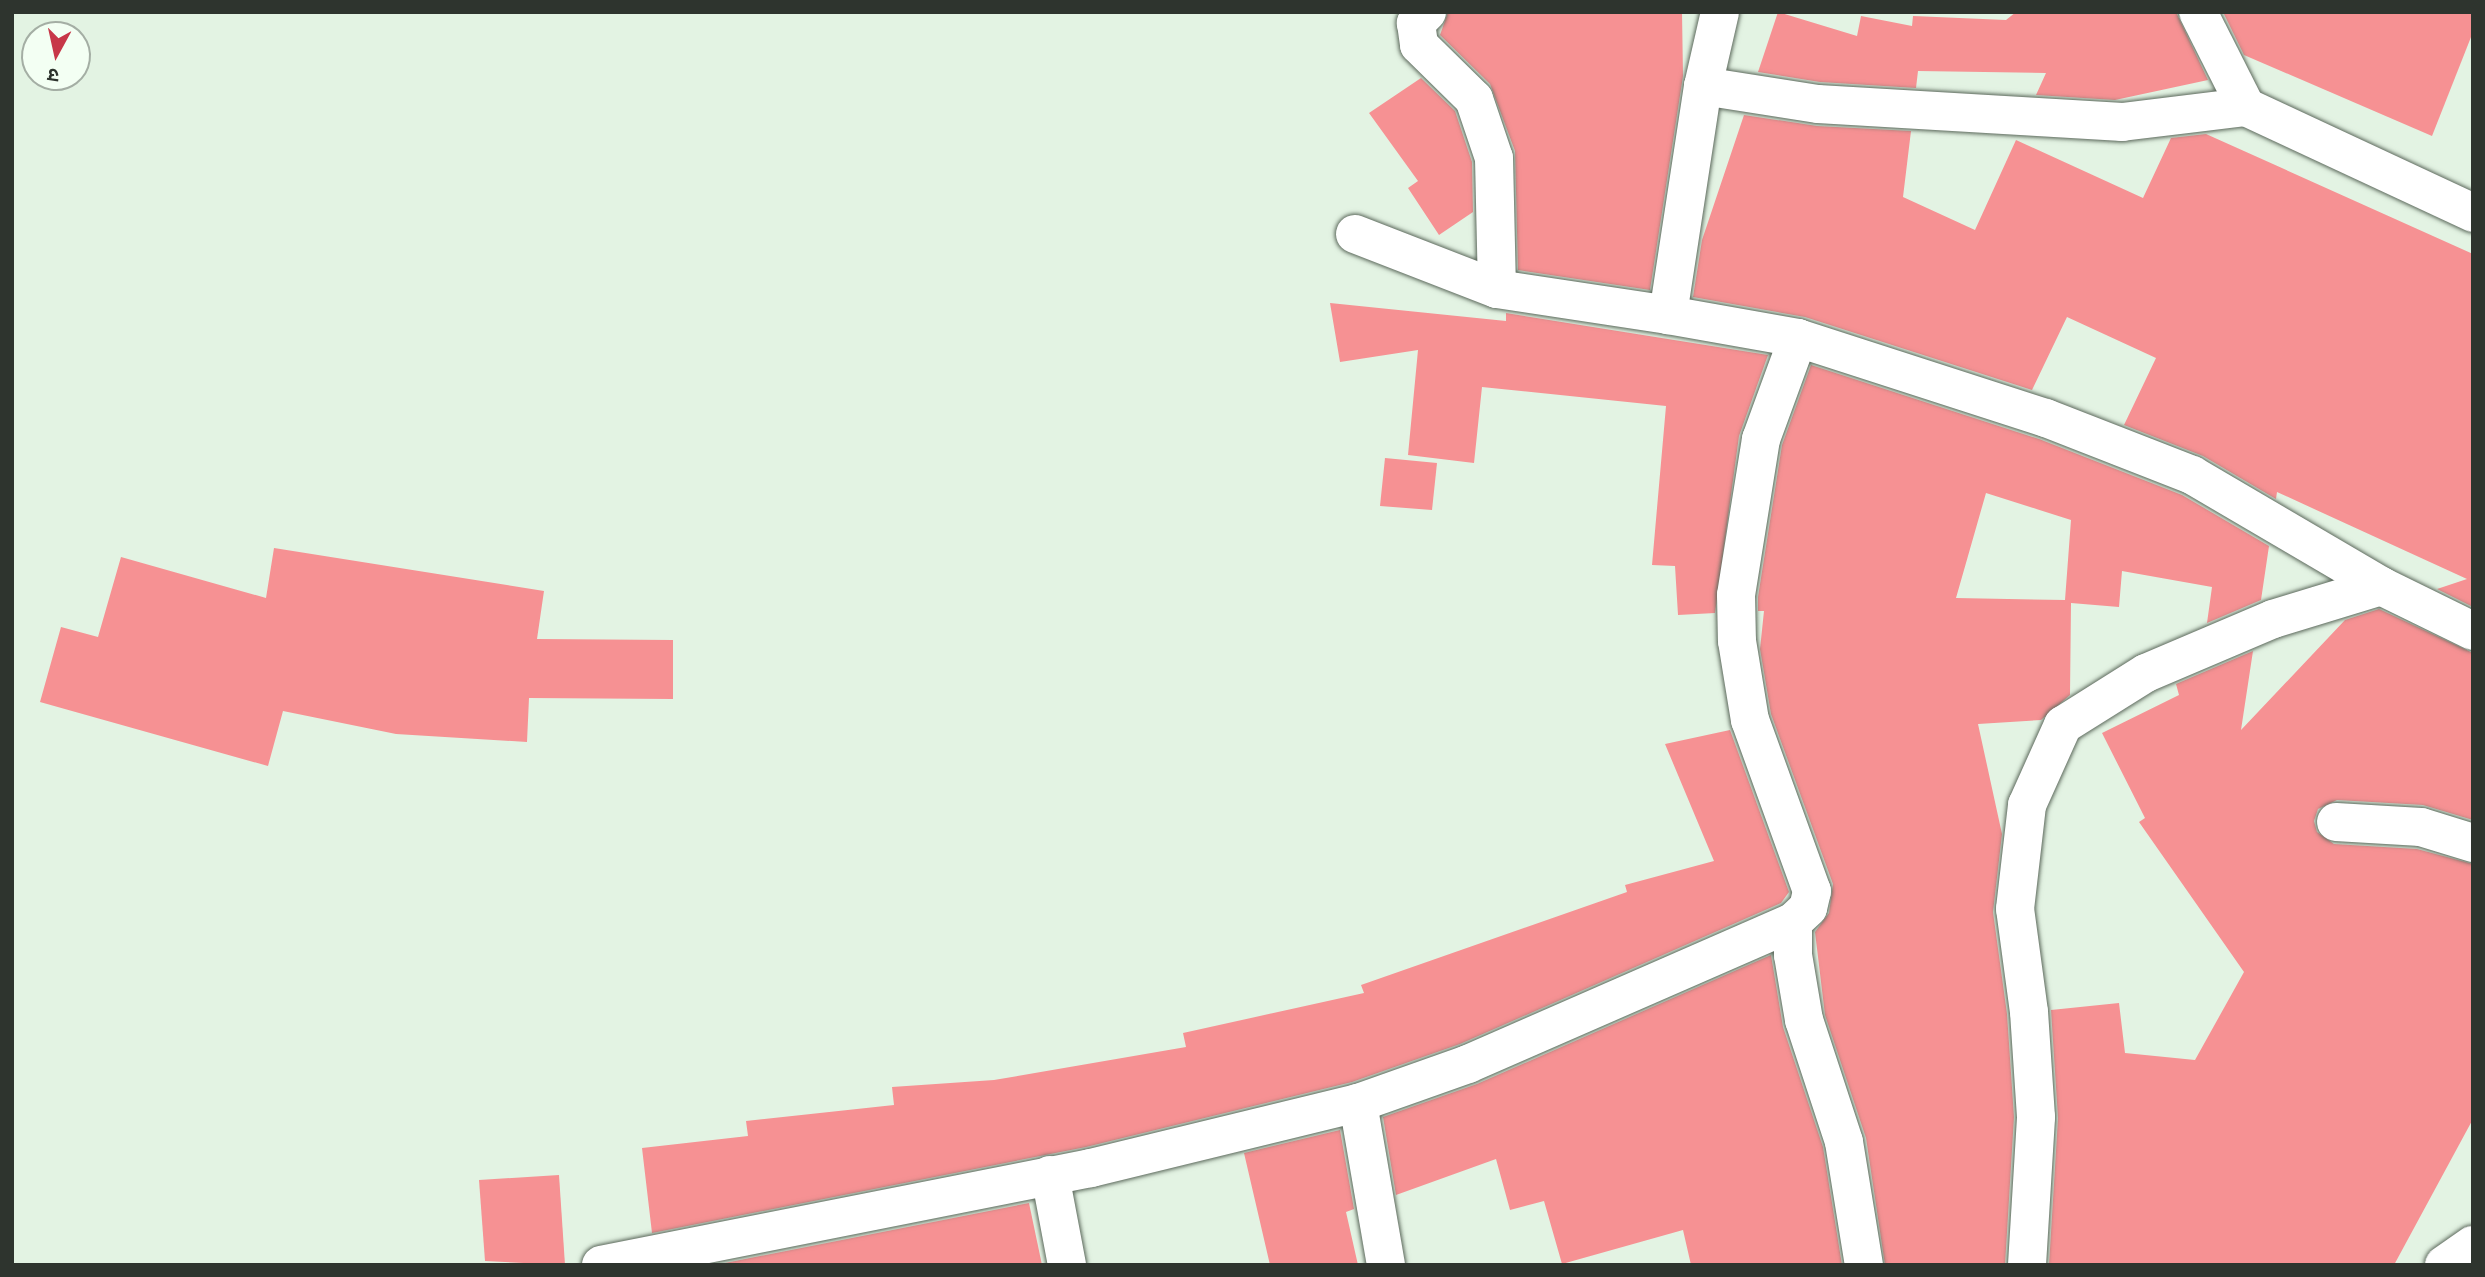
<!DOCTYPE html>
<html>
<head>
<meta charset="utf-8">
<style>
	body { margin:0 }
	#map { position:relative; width:2485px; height:1277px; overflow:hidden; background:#e3f3e3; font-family:Helvetica,"Noto Sans Devanagari",sans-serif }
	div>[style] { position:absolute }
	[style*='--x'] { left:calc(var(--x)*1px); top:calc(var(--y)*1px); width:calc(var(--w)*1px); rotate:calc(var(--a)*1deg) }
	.building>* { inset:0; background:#f69193 }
	.roads { filter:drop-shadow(0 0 2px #5c695c) drop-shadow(0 0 2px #5c695c) }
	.street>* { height:38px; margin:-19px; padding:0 19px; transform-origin:19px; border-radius:19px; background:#fff }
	span { translate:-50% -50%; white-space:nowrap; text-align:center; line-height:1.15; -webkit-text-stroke:7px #f3fff3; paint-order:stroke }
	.frame { position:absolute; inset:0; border:14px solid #2e342e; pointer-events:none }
	.north { position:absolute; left:21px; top:21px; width:70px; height:70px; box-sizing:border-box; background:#f3fff3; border:2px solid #a4aea4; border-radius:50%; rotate:188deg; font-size:19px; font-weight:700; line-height:28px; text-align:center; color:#2e342e }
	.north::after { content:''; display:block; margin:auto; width:24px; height:32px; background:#c73748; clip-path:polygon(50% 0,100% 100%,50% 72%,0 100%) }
</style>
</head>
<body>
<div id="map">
	<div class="building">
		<i style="clip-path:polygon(1448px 12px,1682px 12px,1683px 76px,1650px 290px,1518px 270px,1515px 151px,1490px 84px,1440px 35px)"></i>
		<i style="clip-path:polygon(1778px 12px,1857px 36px,1861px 16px,1912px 26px,1913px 16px,2006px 20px,2016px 12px,2176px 12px,2208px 80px,2115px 100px,2036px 95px,2046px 73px,1918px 71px,1916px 88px,1820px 82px,1758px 72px)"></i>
		<i style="clip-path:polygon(2223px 12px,2473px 12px,2473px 32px,2432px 136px,2244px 55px)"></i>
		<i style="clip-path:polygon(1421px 78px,1455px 111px,1472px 162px,1473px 212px,1439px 235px,1408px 188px,1418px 181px,1369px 113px)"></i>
		<i style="clip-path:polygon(1744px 115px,1817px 126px,1911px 131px,1903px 197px,1975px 230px,2016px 140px,2143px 198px,2171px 138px,2206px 134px,2473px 254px,2473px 607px,2437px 589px,2467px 579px,2277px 492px,2276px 499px,2203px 456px,2124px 425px,2156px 358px,2067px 317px,2032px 390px,1805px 317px,1693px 297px,1702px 240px)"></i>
		<i style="clip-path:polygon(1330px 303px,1506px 321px,1506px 313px,1768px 355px,1739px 436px,1715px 613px,1678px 615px,1675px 566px,1652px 565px,1666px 406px,1482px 387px,1474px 463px,1408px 455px,1418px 350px,1340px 362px)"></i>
		<i style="clip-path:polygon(evenodd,1811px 365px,2039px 439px,2182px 495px,2269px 546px,2261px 600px,2207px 623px,2212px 587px,2122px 571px,2119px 607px,2071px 603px,2070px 695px,2041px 720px,1978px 724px,2002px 834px,1993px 912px,2007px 1014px,2014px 1117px,2005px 1265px,1885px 1265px,1866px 1138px,1825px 1015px,1815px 932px,1829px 913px,1833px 884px,1771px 714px,1760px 649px,1764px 611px,1758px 611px,1758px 597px,1782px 445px,1811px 365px,1986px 493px,2071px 520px,2065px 600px,1956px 598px,1986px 493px)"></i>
		<i style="clip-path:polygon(1385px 458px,1437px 463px,1432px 510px,1380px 506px)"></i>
		<i style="clip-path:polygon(274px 548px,544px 591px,537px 639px,673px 640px,673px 699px,529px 698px,527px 742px,396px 734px,283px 711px,268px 766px,40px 702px,61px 627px,98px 637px,121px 557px,266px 598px)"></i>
		<i style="clip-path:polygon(2379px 609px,2473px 653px,2473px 820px,2423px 805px,2337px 800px,2318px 809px,2314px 821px,2317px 832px,2334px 844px,2417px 849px,2473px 864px,2473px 1119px,2394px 1265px,2049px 1265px,2058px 1118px,2051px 1010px,2119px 1003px,2125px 1053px,2195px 1060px,2244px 972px,2139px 822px,2145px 818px,2102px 733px,2179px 695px,2176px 684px,2253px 651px,2241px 730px,2345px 620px)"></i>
		<i style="clip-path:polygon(1730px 730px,1789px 892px,1781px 903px,1460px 1044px,1352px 1082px,1086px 1147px,652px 1233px,642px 1148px,748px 1136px,746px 1121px,894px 1105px,892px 1087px,994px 1080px,1186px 1047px,1183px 1033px,1364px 993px,1361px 985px,1627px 892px,1625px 885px,1714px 861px,1665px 744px)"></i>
		<i style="clip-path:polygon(1771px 955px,1783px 1027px,1823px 1147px,1842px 1265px,1691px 1265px,1683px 1230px,1562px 1264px,1544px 1201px,1510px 1210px,1496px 1159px,1396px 1195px,1383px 1117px,1477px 1084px)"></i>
		<i style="clip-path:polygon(1340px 1130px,1354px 1209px,1346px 1212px,1358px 1265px,1270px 1265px,1244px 1153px)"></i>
		<i style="clip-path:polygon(559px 1175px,565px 1265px,485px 1261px,479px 1180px)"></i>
		<i style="clip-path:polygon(1029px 1203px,1042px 1265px,715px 1265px)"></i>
	</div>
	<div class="roads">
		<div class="street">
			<i style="--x:1427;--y:12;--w:16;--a:135"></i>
			<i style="--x:1416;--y:23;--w:22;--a:82"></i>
			<i style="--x:1419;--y:45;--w:77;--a:44.5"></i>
			<i style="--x:1474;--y:99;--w:62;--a:71.3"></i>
			<i style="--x:1494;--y:158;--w:131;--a:88.7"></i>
			<i style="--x:1720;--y:12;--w:76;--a:102.9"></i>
			<i style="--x:1703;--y:86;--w:232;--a:98.7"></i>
			<i style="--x:1668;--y:315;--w:132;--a:10"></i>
			<i style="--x:1798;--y:338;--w:261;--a:17.9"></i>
			<i style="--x:2046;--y:418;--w:157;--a:21.3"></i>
			<i style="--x:2192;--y:475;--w:219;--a:30.4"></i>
			<i style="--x:2381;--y:586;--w:102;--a:26.1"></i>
			<i style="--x:2198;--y:12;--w:106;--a:63.2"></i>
			<i style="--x:1703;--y:86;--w:116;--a:8.9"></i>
			<i style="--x:1818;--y:104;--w:305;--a:3.4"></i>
			<i style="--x:2122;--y:122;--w:125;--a:-6.9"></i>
			<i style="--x:2246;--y:107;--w:251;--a:25"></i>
			<i style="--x:1355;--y:234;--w:152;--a:21.2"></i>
			<i style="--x:1497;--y:289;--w:173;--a:8.6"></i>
			<i style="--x:1798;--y:338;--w:108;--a:110.1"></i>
			<i style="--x:1761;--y:439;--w:158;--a:99.1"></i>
			<i style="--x:1736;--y:595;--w:46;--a:88.8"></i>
			<i style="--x:1737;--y:641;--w:80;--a:80.7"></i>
			<i style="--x:1750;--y:720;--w:182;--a:70.1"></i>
			<i style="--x:1812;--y:891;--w:17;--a:103"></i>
			<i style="--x:1808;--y:908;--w:21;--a:137"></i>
			<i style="--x:1793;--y:922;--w:33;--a:90"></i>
			<i style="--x:1793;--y:955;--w:66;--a:80.4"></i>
			<i style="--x:1804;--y:1020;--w:128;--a:71.8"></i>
			<i style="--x:1844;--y:1142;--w:125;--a:80.8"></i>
			<i style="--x:2336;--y:822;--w:85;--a:3.4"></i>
			<i style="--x:2421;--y:827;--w:54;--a:17.1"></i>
			<i style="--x:1358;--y:1103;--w:164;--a:80.2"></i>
			<i style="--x:1050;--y:1175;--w:92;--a:79.3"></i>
			<i style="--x:601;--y:1265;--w:500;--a:-11.2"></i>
			<i style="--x:1091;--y:1168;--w:275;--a:-13.7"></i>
			<i style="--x:1358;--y:1103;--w:117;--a:-19.5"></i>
			<i style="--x:1468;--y:1064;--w:355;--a:-23.6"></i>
			<i style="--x:2027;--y:1265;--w:148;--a:-86.5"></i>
			<i style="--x:2036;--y:1117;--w:105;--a:-93.8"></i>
			<i style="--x:2029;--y:1012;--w:104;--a:-97.7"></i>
			<i style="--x:2015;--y:909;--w:105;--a:-83.4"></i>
			<i style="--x:2027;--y:805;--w:88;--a:-65.8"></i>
			<i style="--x:2063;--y:725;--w:98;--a:-32.1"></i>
			<i style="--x:2146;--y:673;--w:138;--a:-23"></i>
			<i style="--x:2273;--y:619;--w:113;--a:-17"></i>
			<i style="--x:2444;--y:1265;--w:35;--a:-35"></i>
		</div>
	</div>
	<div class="frame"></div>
	<div class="north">उ</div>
</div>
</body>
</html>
